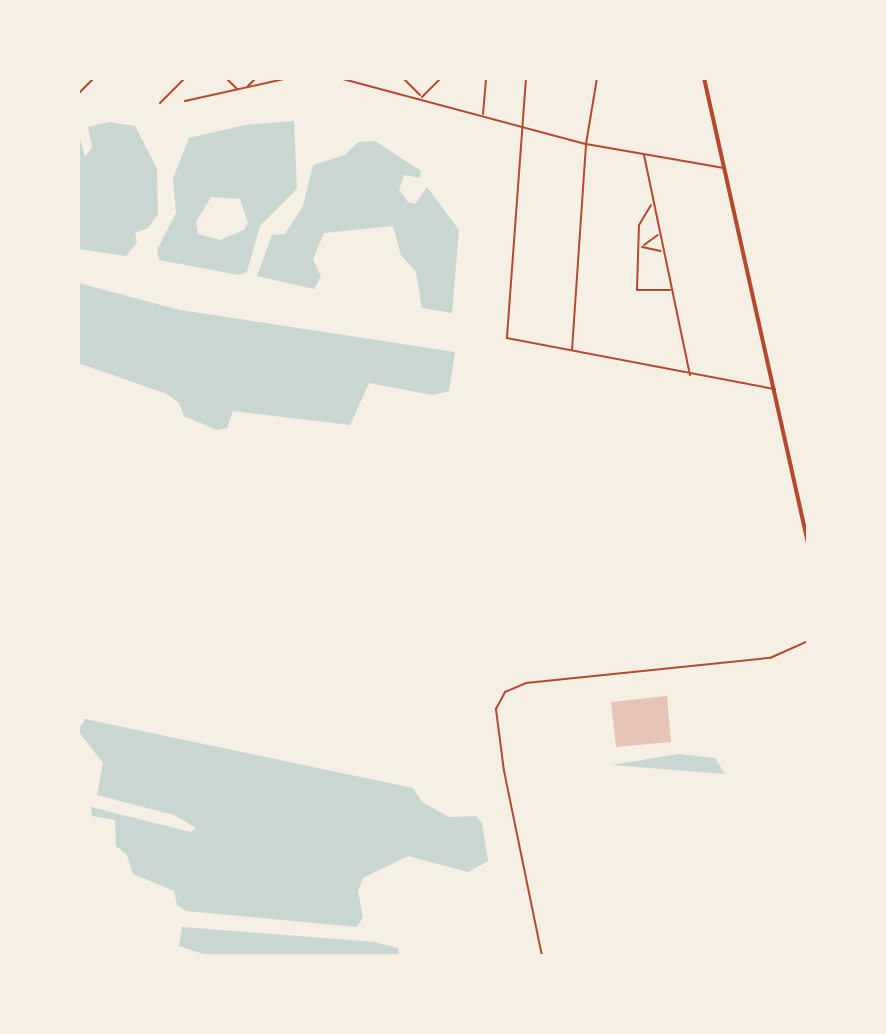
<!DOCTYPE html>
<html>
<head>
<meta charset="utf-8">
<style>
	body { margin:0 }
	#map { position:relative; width:886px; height:1034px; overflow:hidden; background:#f6efe4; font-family:"Noto Serif",serif }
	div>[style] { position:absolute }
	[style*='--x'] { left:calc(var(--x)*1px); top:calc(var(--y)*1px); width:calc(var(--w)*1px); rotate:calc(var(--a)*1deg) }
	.water>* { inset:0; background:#c9d6d2 }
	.building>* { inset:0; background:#e6c5b7 }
	.minor>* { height:2px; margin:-1px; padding:0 1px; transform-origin:1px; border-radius:1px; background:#b5482f }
	.primary>* { height:4px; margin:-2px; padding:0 2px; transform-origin:2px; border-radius:2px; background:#b5482f }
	span { translate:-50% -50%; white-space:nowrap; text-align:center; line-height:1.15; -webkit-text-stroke:4.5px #f6efe4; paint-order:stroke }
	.frame { position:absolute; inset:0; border:80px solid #f6efe4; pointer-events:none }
</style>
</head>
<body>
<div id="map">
	<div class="water">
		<i style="clip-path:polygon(evenodd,294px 121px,297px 189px,260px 226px,247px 272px,239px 275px,159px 260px,157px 250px,176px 213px,173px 178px,189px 138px,245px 125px,294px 121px,211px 197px,240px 199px,248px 223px,244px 230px,220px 240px,198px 234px,196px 222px,211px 197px)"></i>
		<i style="clip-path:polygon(109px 122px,135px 126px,157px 169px,158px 214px,148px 228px,135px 233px,137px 243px,126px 256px,78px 249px,78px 132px,85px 157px,92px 147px,88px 127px)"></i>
		<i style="clip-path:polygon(375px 141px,421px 171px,420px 178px,404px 175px,399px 190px,408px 202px,415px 204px,427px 187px,459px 230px,452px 313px,422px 308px,416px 272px,401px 255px,393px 226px,324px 233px,313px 259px,321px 277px,314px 289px,257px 276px,272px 235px,285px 234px,303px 206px,313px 165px,345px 155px,358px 142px)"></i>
		<i style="clip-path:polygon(78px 283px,180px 310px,455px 352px,449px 391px,432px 395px,369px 383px,350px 425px,233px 411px,227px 428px,217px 430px,184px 416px,179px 403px,167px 394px,78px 363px)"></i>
		<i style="clip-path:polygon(85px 719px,413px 788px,422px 802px,449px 817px,476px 816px,482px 823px,488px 861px,468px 872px,408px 856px,363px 878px,358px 891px,363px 917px,357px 927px,186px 911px,177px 905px,174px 891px,133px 874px,127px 855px,116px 846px,115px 820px,92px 816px,91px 807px,191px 832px,196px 828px,174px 815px,97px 795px,103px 763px,78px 731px)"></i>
		<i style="clip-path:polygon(678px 754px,715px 758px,725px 774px,612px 765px)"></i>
		<i style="clip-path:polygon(182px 927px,375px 942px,398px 948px,399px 956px,209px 956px,179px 946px)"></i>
	</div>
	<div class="building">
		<i style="clip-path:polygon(667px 696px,671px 742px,616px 747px,611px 702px)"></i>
	</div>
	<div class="minor">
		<i style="--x:226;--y:78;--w:16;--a:45"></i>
		<i style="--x:339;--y:78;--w:256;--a:15"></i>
		<i style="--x:586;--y:144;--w:140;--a:9.9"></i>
		<i style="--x:403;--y:78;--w:24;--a:45"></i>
		<i style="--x:526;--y:78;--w:261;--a:94.2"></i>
		<i style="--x:507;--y:338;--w:273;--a:10.8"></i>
		<i style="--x:248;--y:86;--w:11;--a:-45"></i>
		<i style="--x:78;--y:94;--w:23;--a:-45"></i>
		<i style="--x:422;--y:97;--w:27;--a:-45"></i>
		<i style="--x:185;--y:101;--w:107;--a:-12.5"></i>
		<i style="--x:160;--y:103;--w:35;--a:-45"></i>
		<i style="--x:483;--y:114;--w:36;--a:-85"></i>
		<i style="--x:644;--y:155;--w:225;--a:78.2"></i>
		<i style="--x:651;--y:205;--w:23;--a:121"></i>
		<i style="--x:639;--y:225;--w:65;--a:91.8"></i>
		<i style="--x:637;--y:290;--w:33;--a:0"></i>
		<i style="--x:644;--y:245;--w:17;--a:-36"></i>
		<i style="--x:642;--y:247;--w:19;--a:12"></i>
		<i style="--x:572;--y:350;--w:206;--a:-86.1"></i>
		<i style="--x:586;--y:144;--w:67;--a:-80.5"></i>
		<i style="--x:542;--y:956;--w:189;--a:-101.6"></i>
		<i style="--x:504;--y:771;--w:63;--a:-97.4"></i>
		<i style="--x:496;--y:709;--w:19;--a:-62"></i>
		<i style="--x:505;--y:692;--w:23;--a:-23"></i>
		<i style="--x:526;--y:683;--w:245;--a:-5.9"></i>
		<i style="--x:770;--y:658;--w:42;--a:-24.1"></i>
	</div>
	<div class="primary">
		<i style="--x:704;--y:78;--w:476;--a:77.4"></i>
	</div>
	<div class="frame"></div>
</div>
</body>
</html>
